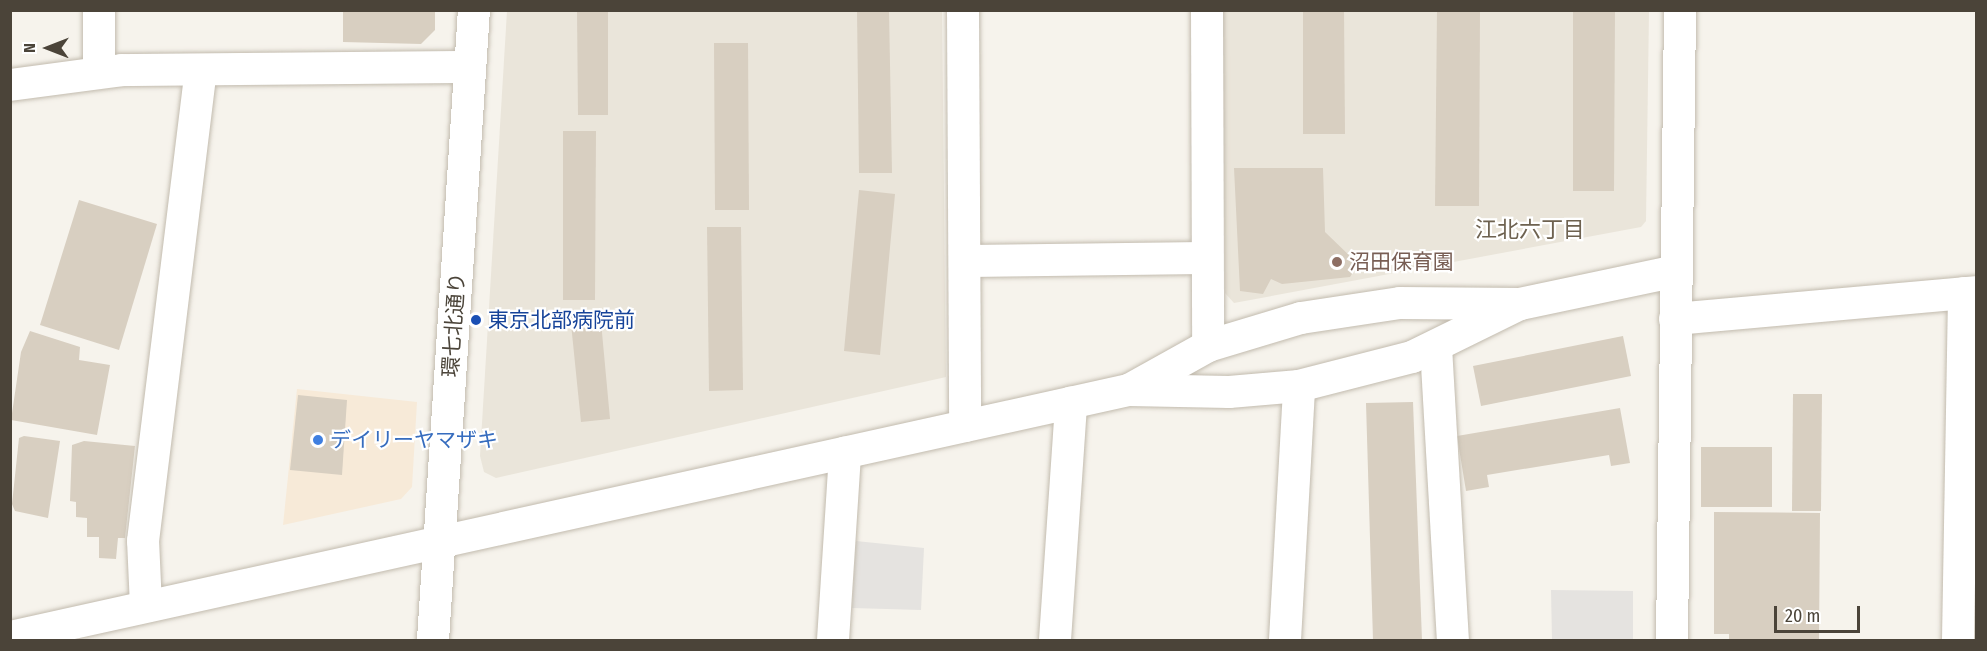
<!DOCTYPE html>
<html>
<head>
<meta charset="utf-8">
<style>
	body { margin:0 }
	#map { position:relative; width:1987px; height:651px; overflow:hidden; background:#f6f3ec; font-family:"Fira Sans Condensed","Noto Sans JP",sans-serif }
	div>[style] { position:absolute }
	[style*='--x'] { left:calc(var(--x)*1px); top:calc(var(--y)*1px); width:calc(var(--w)*1px); rotate:calc(var(--a)*1deg) }
	.residential>* { inset:0; background:#eae5da }
	.commercial>* { inset:0; background:#f7ead8 }
	.parking>* { inset:0; background:#e5e3e0 }
	.building>* { inset:0; background:#d8cfc1 }
	.roads { filter:drop-shadow(0 0 2px #c2bbae) drop-shadow(0 0 2px #c2bbae) }
	.minor>* { height:32px; margin:-16px; padding:0 16px; transform-origin:16px; border-radius:16px; background:#fff }
	.dots>* { width:16px; height:16px; translate:-50% -50%; box-sizing:border-box; border:3px solid #fff; border-radius:50% }
	span { translate:-50% -50%; white-space:nowrap; text-align:center; line-height:1.15; -webkit-text-stroke:4.5px #fff; paint-order:stroke }
	.education-label { font-size:21px; color:#785e54 }
	.left { translate:0 -50%; text-align:left }
	.transit-label { font-size:21px; color:#164399 }
	.street-label { font-size:21px; color:#4b4439 }
	.shop-label { font-size:21px; color:#366cbe }
	.neighbourhood-label { font-size:22px; color:#6e6250 }
	.frame { position:absolute; inset:0; border:12px solid #4b4439; pointer-events:none }
	.north { position:absolute; left:18px; top:18px; width:60px; height:60px; -webkit-text-stroke:4px #fff; paint-order:stroke; rotate:270deg; font-size:16px; font-weight:700; line-height:24px; text-align:center; color:#4b4439 }
	.north::after { content:''; display:block; margin:auto; width:21px; height:27px; background:#4b4439; clip-path:polygon(50% 0,100% 100%,50% 72%,0 100%) }
	.scale { position:absolute; left:1774px; top:606px; width:86px; height:27px; box-sizing:border-box; border:3px solid #4b4439; border-top:0; padding-left:8px; font-size:18px; line-height:21px; white-space:nowrap; color:#4b4439; -webkit-text-stroke:4px #fff; paint-order:stroke }
</style>
</head>
<body>
<div id="map">
	<div class="residential">
		<i style="clip-path:polygon(507px 11px,942px 11px,946px 377px,496px 478px,484px 472px,480px 456px)"></i>
		<i style="clip-path:polygon(1223px 11px,1649px 11px,1646px 221px,1641px 227px,1234px 303px,1225px 293px)"></i>
	</div>
	<div class="commercial">
		<i style="clip-path:polygon(297px 389px,417px 402px,412px 487px,401px 499px,283px 525px)"></i>
	</div>
	<div class="parking">
		<i style="clip-path:polygon(856px 541px,924px 548px,921px 610px,852px 608px)"></i>
		<i style="clip-path:polygon(1551px 590px,1633px 591px,1633px 640px,1552px 640px)"></i>
	</div>
	<div class="building">
		<i style="clip-path:polygon(343px 10px,435px 10px,435px 30px,421px 44px,343px 42px)"></i>
		<i style="clip-path:polygon(577px 10px,608px 10px,608px 115px,578px 115px)"></i>
		<i style="clip-path:polygon(857px 10px,889px 10px,892px 173px,859px 173px)"></i>
		<i style="clip-path:polygon(1303px 10px,1344px 10px,1345px 134px,1303px 134px)"></i>
		<i style="clip-path:polygon(1437px 10px,1480px 10px,1479px 206px,1435px 206px)"></i>
		<i style="clip-path:polygon(1573px 10px,1615px 10px,1614px 191px,1573px 191px)"></i>
		<i style="clip-path:polygon(714px 43px,748px 43px,749px 210px,715px 210px)"></i>
		<i style="clip-path:polygon(563px 131px,596px 131px,595px 300px,563px 300px)"></i>
		<i style="clip-path:polygon(1234px 168px,1323px 168px,1325px 232px,1353px 259px,1357px 266px,1350px 277px,1282px 284px,1271px 279px,1263px 294px,1240px 291px)"></i>
		<i style="clip-path:polygon(859px 190px,895px 194px,880px 355px,844px 351px)"></i>
		<i style="clip-path:polygon(79px 200px,157px 224px,119px 350px,40px 325px)"></i>
		<i style="clip-path:polygon(707px 227px,741px 227px,743px 390px,709px 391px)"></i>
		<i style="clip-path:polygon(600px 311px,610px 419px,581px 422px,570px 314px)"></i>
		<i style="clip-path:polygon(30px 331px,80px 347px,79px 360px,110px 365px,97px 435px,11px 420px,21px 352px)"></i>
		<i style="clip-path:polygon(1623px 336px,1631px 376px,1481px 406px,1473px 366px)"></i>
		<i style="clip-path:polygon(1793px 394px,1822px 394px,1821px 511px,1792px 511px)"></i>
		<i style="clip-path:polygon(298px 395px,347px 400px,342px 475px,290px 470px)"></i>
		<i style="clip-path:polygon(1413px 402px,1422px 640px,1373px 640px,1366px 403px)"></i>
		<i style="clip-path:polygon(1620px 408px,1630px 463px,1611px 466px,1609px 455px,1487px 475px,1489px 487px,1466px 491px,1457px 436px)"></i>
		<i style="clip-path:polygon(24px 436px,60px 441px,48px 518px,15px 511px,12px 504px,19px 438px)"></i>
		<i style="clip-path:polygon(84px 441px,135px 446px,125px 538px,118px 538px,116px 559px,99px 558px,99px 537px,87px 537px,87px 518px,76px 517px,76px 502px,70px 501px,72px 445px)"></i>
		<i style="clip-path:polygon(1701px 447px,1772px 447px,1772px 507px,1701px 507px)"></i>
		<i style="clip-path:polygon(1714px 512px,1820px 513px,1819px 640px,1729px 640px,1729px 634px,1714px 634px)"></i>
	</div>
	<div class="roads">
		<div class="minor">
			<i style="--x:99;--y:10;--w:61;--a:90"></i>
			<i style="--x:963;--y:10;--w:416;--a:89.7"></i>
			<i style="--x:1207;--y:10;--w:336;--a:89.8"></i>
			<i style="--x:10;--y:85;--w:113;--a:-7.6"></i>
			<i style="--x:122;--y:70;--w:348;--a:-0.5"></i>
			<i style="--x:966;--y:261;--w:241;--a:-0.7"></i>
			<i style="--x:1520;--y:304;--w:120;--a:153.9"></i>
			<i style="--x:1412;--y:357;--w:117;--a:165.6"></i>
			<i style="--x:1299;--y:386;--w:70;--a:175.1"></i>
			<i style="--x:1229;--y:392;--w:100;--a:-178.9"></i>
			<i style="--x:1129;--y:390;--w:90;--a:-29.1"></i>
			<i style="--x:1208;--y:346;--w:97;--a:-16.8"></i>
			<i style="--x:1301;--y:318;--w:100;--a:-8.6"></i>
			<i style="--x:1400;--y:303;--w:120;--a:0.5"></i>
			<i style="--x:1520;--y:304;--w:160;--a:-11.9"></i>
			<i style="--x:1675;--y:319;--w:302;--a:-5.1"></i>
			<i style="--x:1436;--y:347;--w:293;--a:86.7"></i>
			<i style="--x:146;--y:606;--w:65;--a:-92.6"></i>
			<i style="--x:143;--y:541;--w:474;--a:-83"></i>
			<i style="--x:10;--y:637;--w:1146;--a:-12.45"></i>
			<i style="--x:433;--y:640;--w:631;--a:-86.28"></i>
			<i style="--x:833;--y:640;--w:188;--a:-86.3"></i>
			<i style="--x:1055;--y:640;--w:238;--a:-86.1"></i>
			<i style="--x:1285;--y:640;--w:254;--a:-86.8"></i>
			<i style="--x:1672;--y:640;--w:630;--a:-89.27"></i>
			<i style="--x:1958;--y:640;--w:347;--a:-89"></i>
		</div>
	</div>
	<div class="dots">
		<i style="left:1337px;top:262px;background:#8d6e63"></i>
		<i style="left:476px;top:320px;background:#1a4fb4"></i>
		<i style="left:318px;top:440px;background:#3f7fe0"></i>
	</div>
	<div class="education-label">
		<span class="left" style="left:1349px;top:262px">沼田保育園</span>
	</div>
	<div class="transit-label">
		<span class="left" style="left:488px;top:320px">東京北部病院前</span>
	</div>
	<div class="street-label">
		<span style="left:454px;top:325px;rotate:-86deg">環七北通り</span>
	</div>
	<div class="shop-label">
		<span class="left" style="left:330px;top:440px">デイリーヤマザキ</span>
	</div>
	<div class="neighbourhood-label">
		<span style="left:1530px;top:230px">江北六丁目</span>
	</div>
	<div class="frame"></div>
	<div class="north">N</div>
	<div class="scale">20 m</div>
</div>
</body>
</html>
